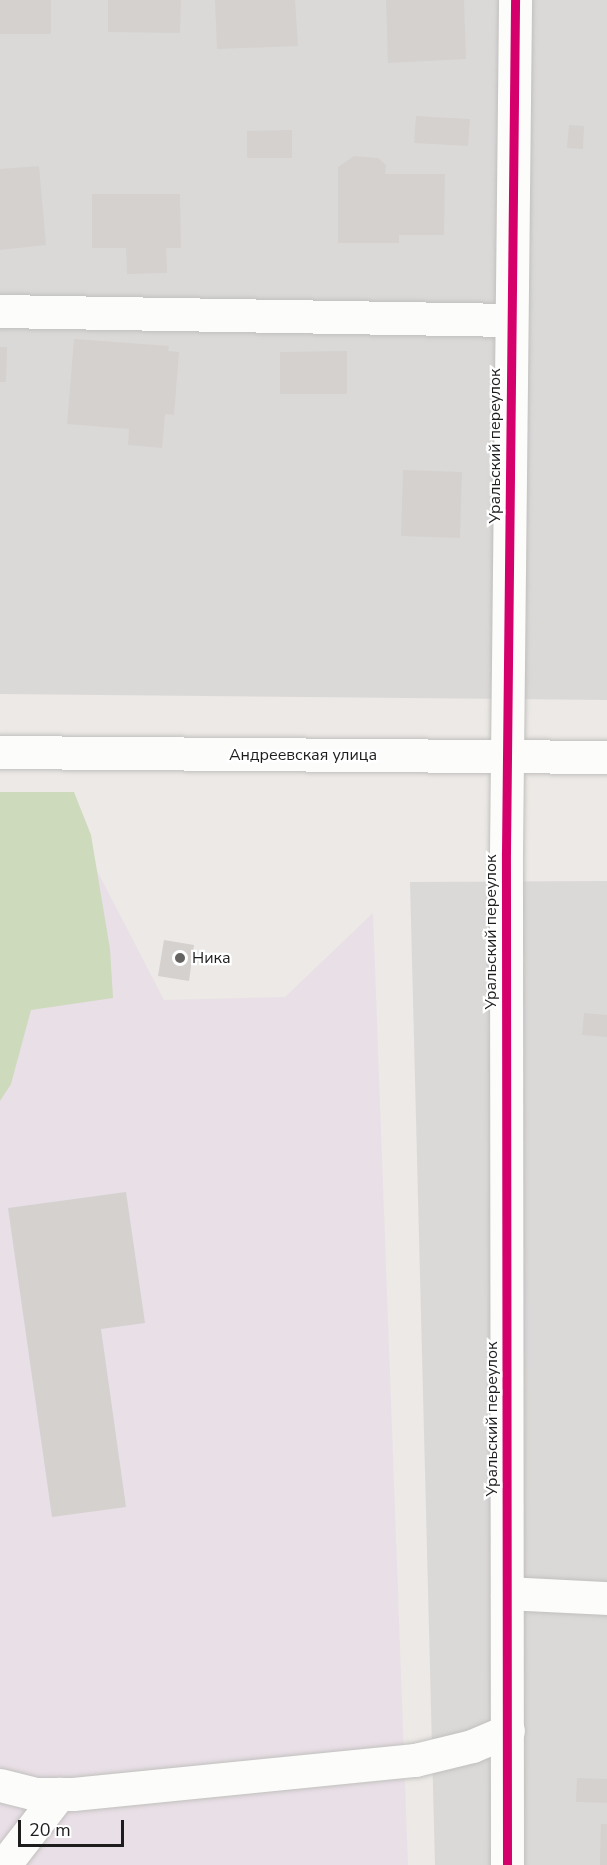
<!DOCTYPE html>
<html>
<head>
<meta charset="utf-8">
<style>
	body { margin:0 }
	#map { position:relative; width:607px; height:1865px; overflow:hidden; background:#ece9e6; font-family:"Nunito Sans",sans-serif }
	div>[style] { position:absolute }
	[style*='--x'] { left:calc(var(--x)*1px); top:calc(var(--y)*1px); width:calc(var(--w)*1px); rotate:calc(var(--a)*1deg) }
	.residential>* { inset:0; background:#dbd9d8 }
	.industrial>* { inset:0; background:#e9dfe7 }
	.forest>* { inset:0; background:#cedabc }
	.building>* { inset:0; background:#d4d1cf }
	.roads { filter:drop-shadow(0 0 2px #c1c0be) drop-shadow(0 0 2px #c1c0be) }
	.minor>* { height:33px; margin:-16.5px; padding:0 16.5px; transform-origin:16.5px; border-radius:16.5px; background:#fcfcfb }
	.cycleway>* { height:9px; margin:-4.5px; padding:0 4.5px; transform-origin:4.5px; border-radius:4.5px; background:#d6006c }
	.dots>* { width:16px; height:16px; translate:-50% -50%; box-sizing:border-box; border:3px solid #fff; border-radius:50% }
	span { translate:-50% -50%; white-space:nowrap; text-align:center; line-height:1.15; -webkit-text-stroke:4.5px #fff; paint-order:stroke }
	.street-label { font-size:16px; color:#1d1d1d }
	.poi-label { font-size:16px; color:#1d1d1d }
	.left { translate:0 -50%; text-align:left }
	.scale { position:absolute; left:18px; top:1820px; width:106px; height:27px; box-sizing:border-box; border:3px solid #1d1d1d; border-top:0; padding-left:8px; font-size:18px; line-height:21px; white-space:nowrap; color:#1d1d1d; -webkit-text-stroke:4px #fff; paint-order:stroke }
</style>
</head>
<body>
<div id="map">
	<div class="residential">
		<i style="clip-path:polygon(0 0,607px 0,607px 700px,0 694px)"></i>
		<i style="clip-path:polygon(607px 881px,607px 1865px,435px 1865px,410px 882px)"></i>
	</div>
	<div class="industrial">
		<i style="clip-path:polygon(0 834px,78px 834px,164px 1000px,285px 997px,373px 913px,408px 1865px,0 1865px)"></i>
	</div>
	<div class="forest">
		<i style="clip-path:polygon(0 792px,74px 792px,91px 835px,110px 949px,113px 998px,31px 1010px,11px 1084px,0 1101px)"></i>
	</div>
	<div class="building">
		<i style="clip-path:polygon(0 0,51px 0,51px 34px,0 34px)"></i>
		<i style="clip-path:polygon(108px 0,181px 0,180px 33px,108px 32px)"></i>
		<i style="clip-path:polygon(215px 0,295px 0,298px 46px,217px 49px)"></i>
		<i style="clip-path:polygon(386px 0,464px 0,466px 59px,388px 63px)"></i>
		<i style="clip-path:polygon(416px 116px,470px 119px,468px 146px,414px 143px)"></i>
		<i style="clip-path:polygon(569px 125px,584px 126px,583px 149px,567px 148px)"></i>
		<i style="clip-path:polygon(292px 130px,292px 158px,247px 158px,247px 131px)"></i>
		<i style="clip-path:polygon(354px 156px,378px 158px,386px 165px,385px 174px,445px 174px,444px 235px,399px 235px,399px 243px,338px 243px,338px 167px)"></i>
		<i style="clip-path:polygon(39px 166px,46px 245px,0 250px,0 169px)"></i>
		<i style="clip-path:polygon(92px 194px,180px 194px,181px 248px,166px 248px,167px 273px,127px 274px,126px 248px,92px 248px)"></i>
		<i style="clip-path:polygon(74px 339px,169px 346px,168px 351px,179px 352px,174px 415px,165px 414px,162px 448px,128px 445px,129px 429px,67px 424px)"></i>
		<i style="clip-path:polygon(0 347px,7px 347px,6px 382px,0 382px)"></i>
		<i style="clip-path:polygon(347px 351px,347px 394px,280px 394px,280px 352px)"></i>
		<i style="clip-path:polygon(403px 470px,462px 472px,460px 538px,401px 536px)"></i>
		<i style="clip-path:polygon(164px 940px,194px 945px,189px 981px,158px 976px)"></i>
		<i style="clip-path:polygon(584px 1013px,607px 1015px,607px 1037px,582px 1035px)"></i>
		<i style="clip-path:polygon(126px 1192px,145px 1323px,101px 1329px,126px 1507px,52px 1517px,8px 1208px)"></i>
		<i style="clip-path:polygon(577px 1778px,607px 1779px,607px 1803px,576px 1802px)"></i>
		<i style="clip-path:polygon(601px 1824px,607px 1824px,607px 1865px,600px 1865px)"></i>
	</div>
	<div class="roads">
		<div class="minor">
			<i style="--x:0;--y:311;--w:511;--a:1.01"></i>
			<i style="--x:0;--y:752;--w:607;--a:0.47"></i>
			<i style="--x:507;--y:1593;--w:100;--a:2.9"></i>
			<i style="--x:0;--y:1785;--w:38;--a:14"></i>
			<i style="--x:37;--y:1794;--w:36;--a:0"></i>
			<i style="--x:73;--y:1794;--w:344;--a:-5.7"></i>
			<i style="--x:415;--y:1760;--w:59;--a:-13.8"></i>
			<i style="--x:472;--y:1746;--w:39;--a:-23"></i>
			<i style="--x:4;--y:1865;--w:90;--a:-52.2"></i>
			<i style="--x:507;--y:1865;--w:1013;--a:-90.06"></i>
			<i style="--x:506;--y:852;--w:852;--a:-89.39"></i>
		</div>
	</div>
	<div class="cycleway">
		<i style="--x:507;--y:1865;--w:1013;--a:-90.06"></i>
		<i style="--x:506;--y:852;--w:852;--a:-89.39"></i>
	</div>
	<div class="dots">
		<i style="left:180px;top:958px;background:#656463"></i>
	</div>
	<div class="street-label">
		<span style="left:495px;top:446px;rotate:-90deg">Уральский переулок</span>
		<span style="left:303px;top:755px">Андреевская улица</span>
		<span style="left:491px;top:932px;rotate:-90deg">Уральский переулок</span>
		<span style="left:492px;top:1419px;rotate:-90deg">Уральский переулок</span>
	</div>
	<div class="poi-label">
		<span class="left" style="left:192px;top:958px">Ника</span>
	</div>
	<div class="scale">20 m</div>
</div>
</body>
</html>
